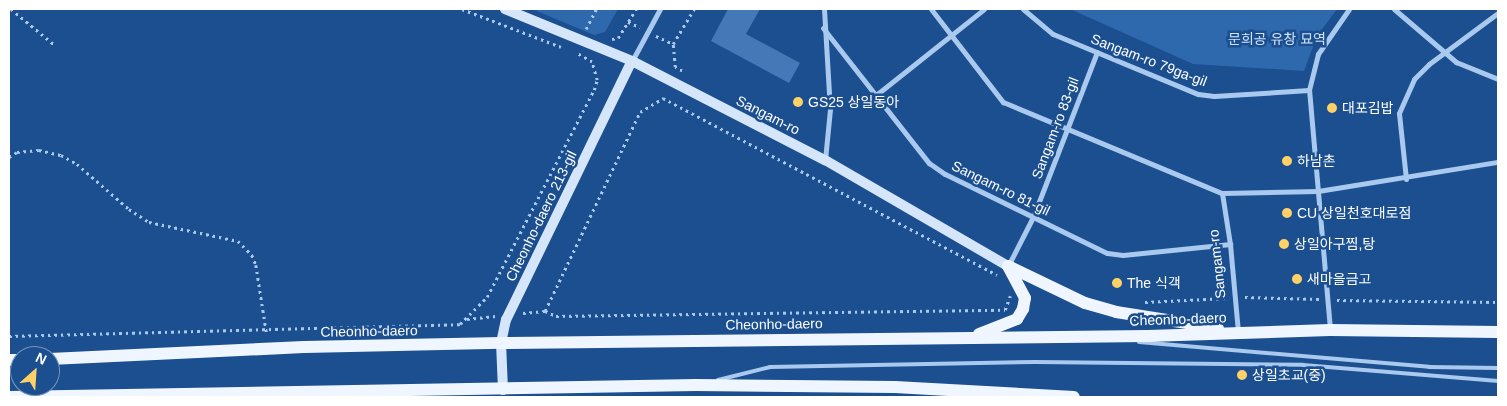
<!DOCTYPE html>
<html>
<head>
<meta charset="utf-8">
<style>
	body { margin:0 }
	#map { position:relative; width:1507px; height:406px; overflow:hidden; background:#1b4f8f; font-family:Helvetica,"Noto Sans KR",sans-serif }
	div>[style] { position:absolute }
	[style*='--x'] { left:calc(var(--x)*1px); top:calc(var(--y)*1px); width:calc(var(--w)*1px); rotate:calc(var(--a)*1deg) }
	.green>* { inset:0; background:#2e69ad }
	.building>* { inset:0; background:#4478b7 }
	.path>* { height:2.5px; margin-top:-1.25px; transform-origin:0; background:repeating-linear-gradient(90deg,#a9c9ee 0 2.5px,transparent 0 6.5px) }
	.lane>* { height:4px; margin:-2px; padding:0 2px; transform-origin:2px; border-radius:2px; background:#a9c9ee }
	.street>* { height:5px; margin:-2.5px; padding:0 2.5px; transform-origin:2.5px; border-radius:2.5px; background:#a9c9ee }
	.secondary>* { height:10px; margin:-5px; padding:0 5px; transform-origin:5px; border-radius:5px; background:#d6e6fa }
	.primary>* { height:12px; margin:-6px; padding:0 6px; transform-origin:6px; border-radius:6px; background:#f0f6ff }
	.dots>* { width:14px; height:14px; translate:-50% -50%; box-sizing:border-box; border:2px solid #1b4f8f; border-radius:50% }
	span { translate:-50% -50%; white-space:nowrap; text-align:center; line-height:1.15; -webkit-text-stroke:5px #1b4f8f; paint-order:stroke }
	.park-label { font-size:14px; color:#cfe3fa }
	.street-label { font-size:14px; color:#fff }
	.poi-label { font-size:14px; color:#fff }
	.left { translate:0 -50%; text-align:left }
	.frame { position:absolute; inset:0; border:10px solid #fff; pointer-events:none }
	.north { position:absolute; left:10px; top:346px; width:50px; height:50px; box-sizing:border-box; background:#1b4f8f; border:1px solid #7695bc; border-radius:50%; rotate:26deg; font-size:14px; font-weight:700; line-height:20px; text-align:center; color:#fff }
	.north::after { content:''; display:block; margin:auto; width:18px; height:22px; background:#ffd166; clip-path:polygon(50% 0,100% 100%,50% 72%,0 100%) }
</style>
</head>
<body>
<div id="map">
	<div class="green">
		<i style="clip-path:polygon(532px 9px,618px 9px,605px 32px,594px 35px)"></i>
		<i style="clip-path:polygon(1070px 9px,1337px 9px,1317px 36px,1304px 71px,1193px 64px)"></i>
	</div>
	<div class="building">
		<i style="clip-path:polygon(728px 9px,760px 9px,746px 34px,800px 63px,789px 83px,711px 41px)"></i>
	</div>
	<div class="path">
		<i style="--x:11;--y:9;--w:58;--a:39.4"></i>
		<i style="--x:462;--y:9;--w:106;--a:21"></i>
		<i style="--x:628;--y:22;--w:13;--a:23"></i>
		<i style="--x:586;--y:29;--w:22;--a:-63"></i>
		<i style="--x:656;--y:36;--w:19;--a:25"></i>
		<i style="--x:612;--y:39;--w:6;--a:-9"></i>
		<i style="--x:618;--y:38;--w:34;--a:-58"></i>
		<i style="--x:682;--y:71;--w:8;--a:-150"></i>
		<i style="--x:675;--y:67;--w:23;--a:-95"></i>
		<i style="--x:673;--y:44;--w:41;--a:-59"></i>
		<i style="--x:9;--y:157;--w:9;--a:-32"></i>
		<i style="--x:17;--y:152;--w:22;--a:-5"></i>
		<i style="--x:39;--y:150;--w:23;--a:13"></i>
		<i style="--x:61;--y:155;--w:18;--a:29"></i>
		<i style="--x:77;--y:164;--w:69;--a:40.9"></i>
		<i style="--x:129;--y:209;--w:24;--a:33"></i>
		<i style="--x:149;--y:222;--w:91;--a:12.1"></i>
		<i style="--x:238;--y:241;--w:20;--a:45"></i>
		<i style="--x:252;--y:255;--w:11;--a:68"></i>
		<i style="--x:256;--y:265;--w:71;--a:81.1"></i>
		<i style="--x:1245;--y:297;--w:74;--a:1.5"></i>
		<i style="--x:1337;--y:300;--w:161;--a:0.7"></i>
		<i style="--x:1145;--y:302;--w:82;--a:-2.8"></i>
		<i style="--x:545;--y:311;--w:221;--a:-64.5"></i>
		<i style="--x:640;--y:112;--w:27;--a:-31"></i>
		<i style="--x:663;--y:98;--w:378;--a:27.9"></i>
		<i style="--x:523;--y:313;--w:22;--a:-5"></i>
		<i style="--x:545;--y:311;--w:12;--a:24"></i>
		<i style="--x:556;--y:316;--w:449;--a:-0.8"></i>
		<i style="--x:1005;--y:310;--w:15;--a:-70"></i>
		<i style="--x:467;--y:319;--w:29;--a:-6"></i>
		<i style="--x:9;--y:336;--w:451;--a:-1.5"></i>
		<i style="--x:460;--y:324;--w:38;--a:-45"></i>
		<i style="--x:487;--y:297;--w:233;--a:-62.7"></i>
		<i style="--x:594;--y:90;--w:10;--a:-73"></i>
		<i style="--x:597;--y:80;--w:19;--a:-106"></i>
		<i style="--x:592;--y:62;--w:16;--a:-150"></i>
	</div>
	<div class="lane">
		<i style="--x:1139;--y:342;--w:291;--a:4.9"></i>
		<i style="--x:1429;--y:367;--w:69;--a:0.8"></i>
		<i style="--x:718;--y:380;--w:54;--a:-14"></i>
		<i style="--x:770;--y:367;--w:265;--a:-1.1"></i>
		<i style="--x:1035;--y:362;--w:268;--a:0.6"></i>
		<i style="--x:1303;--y:365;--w:196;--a:4.7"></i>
	</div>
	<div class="street">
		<i style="--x:824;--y:9;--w:100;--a:86.6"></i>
		<i style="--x:830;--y:109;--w:51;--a:95.6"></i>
		<i style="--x:931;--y:9;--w:118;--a:52.3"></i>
		<i style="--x:1003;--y:102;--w:237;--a:22.6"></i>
		<i style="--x:1222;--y:193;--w:96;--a:-1.2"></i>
		<i style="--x:1318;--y:191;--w:182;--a:-9.2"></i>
		<i style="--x:1023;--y:9;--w:39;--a:40"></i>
		<i style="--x:1053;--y:34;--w:157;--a:22.5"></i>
		<i style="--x:1198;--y:94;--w:16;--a:7"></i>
		<i style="--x:1214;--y:96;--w:95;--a:-3.6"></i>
		<i style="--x:1394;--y:9;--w:82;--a:40.5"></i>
		<i style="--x:1456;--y:62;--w:45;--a:22"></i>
		<i style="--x:823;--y:28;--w:172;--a:51.9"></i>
		<i style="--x:929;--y:163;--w:19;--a:35"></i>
		<i style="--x:945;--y:174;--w:180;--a:26"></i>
		<i style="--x:1107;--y:253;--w:16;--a:7"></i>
		<i style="--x:1123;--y:255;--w:108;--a:-5.9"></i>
		<i style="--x:632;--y:61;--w:59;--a:-61.7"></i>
		<i style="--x:876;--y:95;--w:138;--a:-38.5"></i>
		<i style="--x:1406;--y:179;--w:66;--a:-96.1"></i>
		<i style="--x:1399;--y:113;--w:37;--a:-66"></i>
		<i style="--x:1414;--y:79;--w:21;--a:-45"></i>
		<i style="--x:1429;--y:64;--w:86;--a:-36.5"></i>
		<i style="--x:1222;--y:193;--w:52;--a:81.1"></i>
		<i style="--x:1230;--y:244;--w:88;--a:84.8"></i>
		<i style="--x:1008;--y:266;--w:55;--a:-63"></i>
		<i style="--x:1033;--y:217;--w:177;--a:-68.8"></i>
		<i style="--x:1330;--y:329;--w:240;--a:-95"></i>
		<i style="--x:1309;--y:90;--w:37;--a:-76"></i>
		<i style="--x:1318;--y:54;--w:55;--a:-55.4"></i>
	</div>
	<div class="secondary">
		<i style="--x:505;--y:9;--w:137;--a:22.3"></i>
		<i style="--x:632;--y:61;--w:217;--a:27.2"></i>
		<i style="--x:825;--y:160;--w:211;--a:30.1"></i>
		<i style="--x:503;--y:390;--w:47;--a:-92.4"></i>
		<i style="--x:501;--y:343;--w:24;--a:-78"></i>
		<i style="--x:506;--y:320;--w:288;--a:-64.1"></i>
	</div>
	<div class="primary">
		<i style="--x:1008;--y:266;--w:85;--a:25.7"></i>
		<i style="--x:1085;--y:303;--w:32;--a:16"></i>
		<i style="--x:1116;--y:312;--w:103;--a:8.9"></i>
		<i style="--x:979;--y:334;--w:41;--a:-21.5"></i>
		<i style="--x:1017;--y:319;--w:12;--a:-59"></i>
		<i style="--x:1023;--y:309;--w:11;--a:-80"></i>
		<i style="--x:1025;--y:298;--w:36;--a:-118"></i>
		<i style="--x:50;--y:359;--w:254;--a:-2.7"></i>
		<i style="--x:304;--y:347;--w:197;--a:-1.2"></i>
		<i style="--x:501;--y:343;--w:647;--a:-0.62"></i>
		<i style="--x:1148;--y:336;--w:182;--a:-1.9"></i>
		<i style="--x:1330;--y:330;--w:168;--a:0.7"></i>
		<i style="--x:9;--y:360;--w:11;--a:0"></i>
		<i style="--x:9;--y:397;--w:687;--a:-1"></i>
		<i style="--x:696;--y:385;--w:199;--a:0.6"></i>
		<i style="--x:895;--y:387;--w:179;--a:3.2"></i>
	</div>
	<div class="dots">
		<i style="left:798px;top:102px;background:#ffd166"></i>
		<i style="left:1332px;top:108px;background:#ffd166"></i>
		<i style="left:1287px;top:161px;background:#ffd166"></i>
		<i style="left:1287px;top:213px;background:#ffd166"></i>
		<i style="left:1284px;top:244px;background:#ffd166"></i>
		<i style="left:1297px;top:279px;background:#ffd166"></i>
		<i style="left:1117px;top:283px;background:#ffd166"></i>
		<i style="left:1242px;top:375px;background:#ffd166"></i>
	</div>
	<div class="park-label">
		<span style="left:1277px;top:39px">문희공 유창 묘역</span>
	</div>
	<div class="street-label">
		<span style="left:1149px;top:60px;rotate:21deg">Sangam-ro 79ga-gil</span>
		<span style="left:768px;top:115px;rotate:27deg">Sangam-ro</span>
		<span style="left:1055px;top:128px;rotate:-69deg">Sangam-ro 83-gil</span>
		<span style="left:1001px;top:188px;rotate:26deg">Sangam-ro 81-gil</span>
		<span style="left:541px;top:216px;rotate:-64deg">Cheonho-daero 213-gil</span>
		<span style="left:1217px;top:264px;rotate:-96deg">Sangam-ro</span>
		<span style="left:1178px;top:319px;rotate:-2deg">Cheonho-daero</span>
		<span style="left:774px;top:324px;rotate:-1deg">Cheonho-daero</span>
		<span style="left:369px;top:331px;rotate:-1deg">Cheonho-daero</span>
	</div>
	<div class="poi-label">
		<span class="left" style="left:808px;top:102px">GS25 상일동아</span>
		<span class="left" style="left:1342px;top:108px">대포김밥</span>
		<span class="left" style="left:1297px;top:161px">하남촌</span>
		<span class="left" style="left:1297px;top:213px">CU 상일천호대로점</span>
		<span class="left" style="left:1294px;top:244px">상일아구찜,탕</span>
		<span class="left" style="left:1307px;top:279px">새마을금고</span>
		<span class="left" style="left:1127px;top:283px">The 식객</span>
		<span class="left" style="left:1252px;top:375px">상일초교(중)</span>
	</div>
	<div class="frame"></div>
	<div class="north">N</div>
</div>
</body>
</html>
